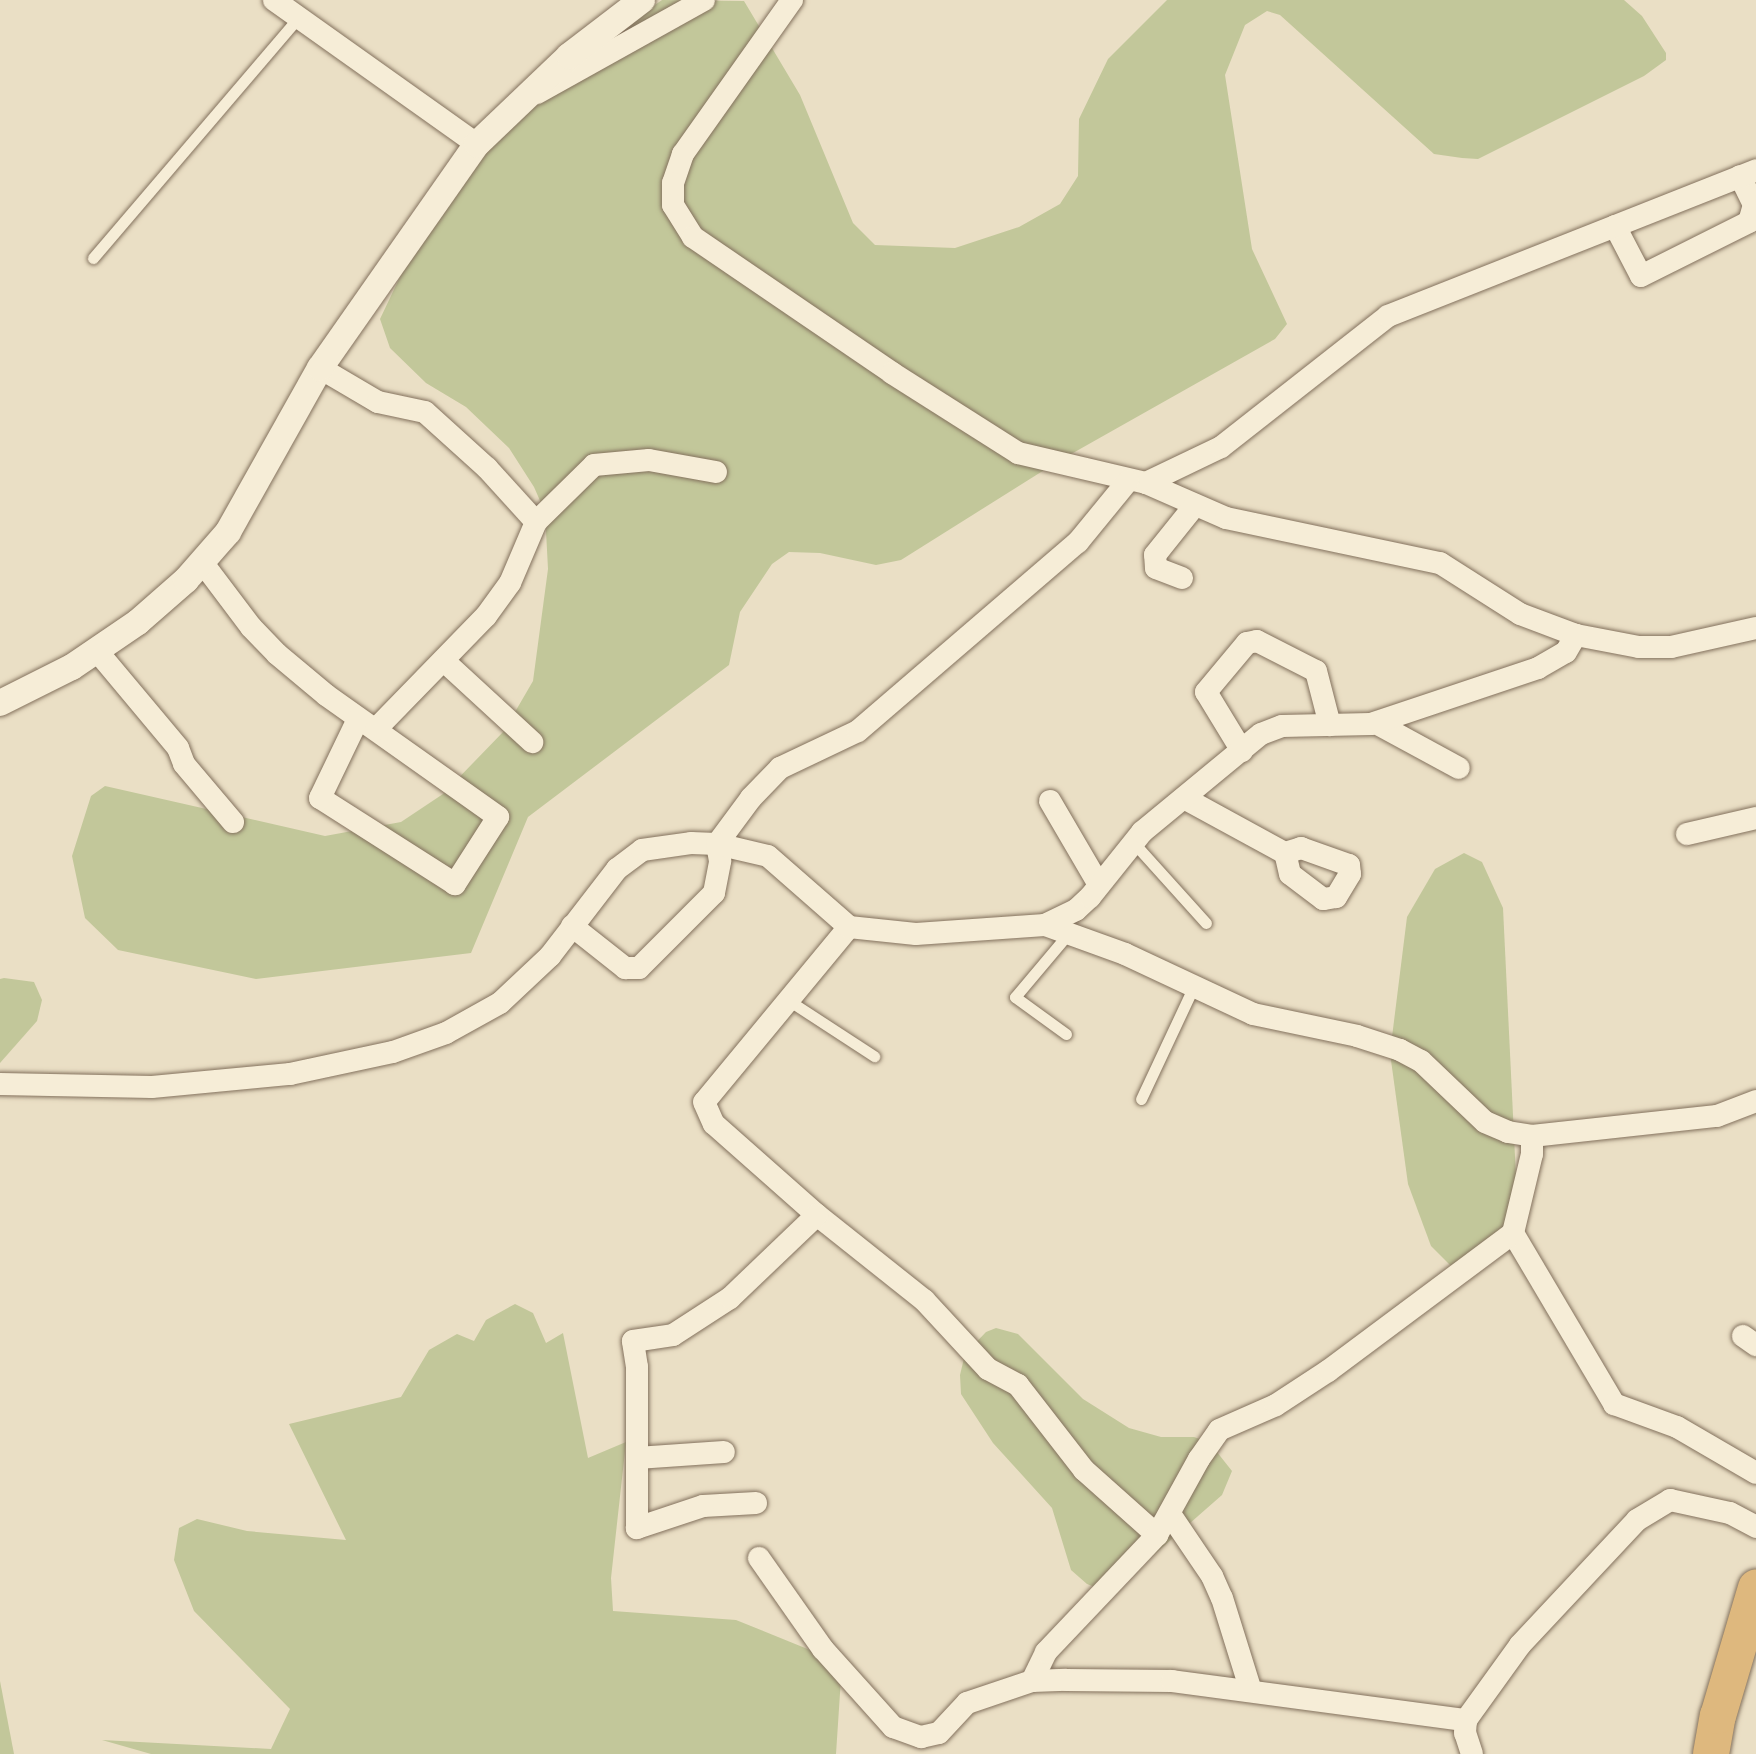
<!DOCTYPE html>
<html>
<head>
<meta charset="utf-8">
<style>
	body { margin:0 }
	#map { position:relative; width:1756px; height:1754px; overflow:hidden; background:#eadfc5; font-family:Georgia,serif }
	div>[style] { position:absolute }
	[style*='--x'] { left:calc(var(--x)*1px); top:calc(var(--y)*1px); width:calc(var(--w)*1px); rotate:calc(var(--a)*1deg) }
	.green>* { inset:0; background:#c2c79a }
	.roads { filter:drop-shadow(0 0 2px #83715d) drop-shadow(0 0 2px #83715d) }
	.service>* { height:11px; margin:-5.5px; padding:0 5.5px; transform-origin:5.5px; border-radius:5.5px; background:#f6edd7 }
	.minor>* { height:22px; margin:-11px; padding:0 11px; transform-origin:11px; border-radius:11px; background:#f6edd7 }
	.tertiary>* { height:26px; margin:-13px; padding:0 13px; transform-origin:13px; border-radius:13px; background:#f6edd7 }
	.trunk>* { height:36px; margin:-18px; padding:0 18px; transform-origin:18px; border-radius:18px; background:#deb87e }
	span { translate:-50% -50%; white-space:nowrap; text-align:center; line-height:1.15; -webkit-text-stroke:7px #f2e9d4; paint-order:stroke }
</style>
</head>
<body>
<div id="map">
	<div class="green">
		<i style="clip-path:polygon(662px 0,744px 1px,800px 95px,853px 223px,875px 245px,955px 248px,1019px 227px,1060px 204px,1078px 176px,1079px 119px,1108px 59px,1167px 0,1624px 0,1642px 16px,1666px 53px,1666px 60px,1644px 76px,1478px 159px,1462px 158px,1434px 154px,1280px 15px,1267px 11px,1245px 25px,1225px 75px,1252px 249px,1287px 324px,1275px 339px,1057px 462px,901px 560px,876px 565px,820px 553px,789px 552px,772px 564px,740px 612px,729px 665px,528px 817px,471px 953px,256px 979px,118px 950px,85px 918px,72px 856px,91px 796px,105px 786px,325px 836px,401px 822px,443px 794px,504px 731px,533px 681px,548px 569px,545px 512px,534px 487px,509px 448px,466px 407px,426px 383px,390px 348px,380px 319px,437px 199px,603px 41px)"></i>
		<i style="clip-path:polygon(1464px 853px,1482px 862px,1503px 908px,1517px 1198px,1498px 1240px,1451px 1266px,1431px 1246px,1408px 1184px,1390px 1053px,1407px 917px,1435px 869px)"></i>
		<i style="clip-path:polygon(4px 978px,34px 982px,42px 1000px,37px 1021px,0 1063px,0 979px)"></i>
		<i style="clip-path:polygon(515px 1304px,533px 1313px,546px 1343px,563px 1333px,588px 1458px,626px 1442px,611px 1578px,613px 1611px,736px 1620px,842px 1663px,836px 1754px,151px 1754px,102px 1740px,271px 1749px,290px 1709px,194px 1611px,174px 1560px,179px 1528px,197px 1519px,247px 1531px,346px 1540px,289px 1424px,401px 1397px,429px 1350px,457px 1334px,474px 1341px,486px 1320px)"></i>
		<i style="clip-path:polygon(996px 1328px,1018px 1334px,1083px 1399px,1129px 1428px,1161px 1437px,1194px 1437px,1209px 1442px,1232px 1471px,1222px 1495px,1116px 1588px,1102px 1590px,1087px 1584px,1071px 1570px,1052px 1508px,993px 1443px,961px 1394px,960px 1375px,965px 1354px,986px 1332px)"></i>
		<i style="clip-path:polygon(0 1681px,14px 1754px,0 1754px)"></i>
	</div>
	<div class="roads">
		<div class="service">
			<i style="--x:93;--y:258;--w:317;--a:-49.5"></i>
			<i style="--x:1133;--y:842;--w:109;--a:48"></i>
			<i style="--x:788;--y:1000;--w:103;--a:33.1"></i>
			<i style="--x:1066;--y:1034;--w:63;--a:-144"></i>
			<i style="--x:1015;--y:997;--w:82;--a:-49.9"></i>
			<i style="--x:1141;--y:1099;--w:123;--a:-64.9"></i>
		</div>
		<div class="minor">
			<i style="--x:274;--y:0;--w:249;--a:35.4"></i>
			<i style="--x:792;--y:0;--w:189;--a:125.3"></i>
			<i style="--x:683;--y:154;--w:31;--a:109"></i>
			<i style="--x:673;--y:183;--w:22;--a:90"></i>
			<i style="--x:673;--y:205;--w:38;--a:58"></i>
			<i style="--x:693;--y:237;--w:241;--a:34.3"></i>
			<i style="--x:892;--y:373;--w:149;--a:32.4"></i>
			<i style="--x:1018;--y:453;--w:131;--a:13.2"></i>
			<i style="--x:1146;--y:483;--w:87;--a:23.6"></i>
			<i style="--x:1226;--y:518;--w:219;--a:11.9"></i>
			<i style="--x:1440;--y:563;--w:95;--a:32.5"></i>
			<i style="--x:1520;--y:614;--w:60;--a:20.6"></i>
			<i style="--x:1576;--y:635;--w:64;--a:10.8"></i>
			<i style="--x:1639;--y:647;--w:32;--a:0"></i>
			<i style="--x:1671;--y:647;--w:87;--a:-12.6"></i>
			<i style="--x:537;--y:93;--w:191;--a:-29.1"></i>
			<i style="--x:1615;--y:226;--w:56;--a:62.5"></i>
			<i style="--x:1641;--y:276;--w:121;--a:-26.6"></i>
			<i style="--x:1749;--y:222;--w:18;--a:-74"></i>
			<i style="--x:1754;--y:205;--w:32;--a:-116"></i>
			<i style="--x:320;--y:368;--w:67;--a:30.4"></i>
			<i style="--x:378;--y:402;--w:48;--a:12"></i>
			<i style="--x:425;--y:412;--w:84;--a:42.1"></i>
			<i style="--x:487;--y:468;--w:73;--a:47.8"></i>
			<i style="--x:1146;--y:483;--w:83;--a:-25.6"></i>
			<i style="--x:1221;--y:447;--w:212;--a:-38.1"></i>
			<i style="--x:1388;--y:316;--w:396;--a:-21.6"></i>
			<i style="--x:202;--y:562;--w:81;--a:53"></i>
			<i style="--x:251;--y:627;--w:37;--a:46"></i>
			<i style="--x:277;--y:654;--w:64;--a:39.9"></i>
			<i style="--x:326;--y:695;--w:211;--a:35.3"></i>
			<i style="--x:498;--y:817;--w:80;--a:122.7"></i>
			<i style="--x:455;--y:884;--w:160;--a:-147.5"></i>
			<i style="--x:320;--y:798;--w:88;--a:-64.3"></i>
			<i style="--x:1182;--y:578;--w:28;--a:-159"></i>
			<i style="--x:1156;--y:568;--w:13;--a:-94"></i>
			<i style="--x:1155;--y:555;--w:64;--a:-51.3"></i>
			<i style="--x:97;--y:651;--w:126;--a:50.1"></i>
			<i style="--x:178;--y:748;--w:17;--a:69"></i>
			<i style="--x:184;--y:764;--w:76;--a:49.8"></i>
			<i style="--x:444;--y:661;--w:120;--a:42.6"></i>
			<i style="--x:1376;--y:723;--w:94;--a:28.5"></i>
			<i style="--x:376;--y:729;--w:158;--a:-45.8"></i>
			<i style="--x:486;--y:616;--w:41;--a:-54"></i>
			<i style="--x:510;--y:583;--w:66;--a:-66.9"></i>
			<i style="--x:536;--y:522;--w:81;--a:-44.5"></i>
			<i style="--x:594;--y:465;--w:55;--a:-5.2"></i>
			<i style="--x:649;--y:460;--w:68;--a:10.2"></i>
			<i style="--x:1242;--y:751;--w:69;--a:-121.4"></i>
			<i style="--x:1206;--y:692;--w:64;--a:-50.1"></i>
			<i style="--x:1247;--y:643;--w:10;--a:-11"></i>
			<i style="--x:1257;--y:641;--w:66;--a:27"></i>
			<i style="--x:1316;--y:671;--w:56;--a:75.5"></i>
			<i style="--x:1184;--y:798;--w:115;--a:28.6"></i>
			<i style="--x:1285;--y:853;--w:17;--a:-17"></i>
			<i style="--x:1301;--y:848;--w:51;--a:19.5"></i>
			<i style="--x:1349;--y:865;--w:9;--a:84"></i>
			<i style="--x:1350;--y:874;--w:27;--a:121"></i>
			<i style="--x:1336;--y:897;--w:13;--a:171"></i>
			<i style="--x:1323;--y:899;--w:41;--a:-142.9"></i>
			<i style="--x:1290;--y:874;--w:22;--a:-103"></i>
			<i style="--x:1050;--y:801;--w:97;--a:59.7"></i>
			<i style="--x:1687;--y:834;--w:71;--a:-13.1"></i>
			<i style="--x:1045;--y:925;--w:85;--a:19.9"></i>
			<i style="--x:1125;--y:954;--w:141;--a:25.1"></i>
			<i style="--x:1253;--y:1014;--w:106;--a:11.9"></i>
			<i style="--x:1357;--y:1036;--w:45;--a:18"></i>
			<i style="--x:1400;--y:1050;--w:24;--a:28"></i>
			<i style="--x:1421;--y:1061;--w:88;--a:43.6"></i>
			<i style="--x:1485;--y:1122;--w:25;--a:23"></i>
			<i style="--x:1508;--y:1132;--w:24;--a:9"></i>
			<i style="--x:1532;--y:1136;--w:186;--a:-6.2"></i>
			<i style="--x:1717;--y:1116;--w:42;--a:-21"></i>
			<i style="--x:572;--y:926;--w:68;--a:38.4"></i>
			<i style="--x:625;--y:968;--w:14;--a:0"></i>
			<i style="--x:639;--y:968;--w:106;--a:-45"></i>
			<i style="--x:714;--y:893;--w:33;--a:-79"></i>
			<i style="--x:720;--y:861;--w:17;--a:-100"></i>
			<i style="--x:717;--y:844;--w:57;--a:-53.5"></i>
			<i style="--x:751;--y:798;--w:42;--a:-46"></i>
			<i style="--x:780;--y:768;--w:86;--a:-25.4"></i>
			<i style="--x:858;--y:731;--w:290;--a:-40.7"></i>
			<i style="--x:1078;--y:542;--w:79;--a:-50.7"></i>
			<i style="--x:849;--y:927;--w:227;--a:129.6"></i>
			<i style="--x:704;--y:1102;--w:24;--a:66"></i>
			<i style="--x:714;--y:1124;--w:137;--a:41.5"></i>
			<i style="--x:817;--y:1215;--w:137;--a:38.5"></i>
			<i style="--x:924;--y:1300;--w:94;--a:47.2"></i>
			<i style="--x:988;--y:1369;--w:34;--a:28"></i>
			<i style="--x:1018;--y:1385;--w:108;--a:52.2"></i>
			<i style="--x:1084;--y:1470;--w:98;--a:41.7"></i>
			<i style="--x:0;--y:1084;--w:152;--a:1.1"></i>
			<i style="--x:152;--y:1087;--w:139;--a:-5.4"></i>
			<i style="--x:290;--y:1074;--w:105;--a:-12.1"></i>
			<i style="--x:393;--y:1052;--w:56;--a:-19.7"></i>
			<i style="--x:446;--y:1033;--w:62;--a:-29.1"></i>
			<i style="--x:500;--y:1003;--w:69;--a:-43.2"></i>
			<i style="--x:550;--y:956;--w:110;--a:-52.4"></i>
			<i style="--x:617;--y:869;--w:31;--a:-37"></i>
			<i style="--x:642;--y:850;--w:49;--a:-8.1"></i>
			<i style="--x:691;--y:843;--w:26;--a:2"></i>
			<i style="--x:717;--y:844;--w:52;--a:13.2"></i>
			<i style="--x:768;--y:856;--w:108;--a:41.2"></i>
			<i style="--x:849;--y:927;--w:67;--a:6"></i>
			<i style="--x:916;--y:934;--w:129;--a:-4"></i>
			<i style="--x:1045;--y:925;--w:34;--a:-26"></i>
			<i style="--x:1076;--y:910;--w:19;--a:-43"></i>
			<i style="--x:1090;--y:897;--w:83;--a:-51.3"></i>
			<i style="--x:1142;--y:832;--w:154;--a:-39.5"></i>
			<i style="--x:1261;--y:734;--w:22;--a:-21"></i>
			<i style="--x:1282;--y:726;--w:89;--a:-1.3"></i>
			<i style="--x:1371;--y:724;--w:176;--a:-18.5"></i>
			<i style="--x:1538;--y:668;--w:32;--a:-30"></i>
			<i style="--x:1566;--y:652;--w:20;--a:-60"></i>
			<i style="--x:1513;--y:1233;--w:199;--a:59.4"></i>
			<i style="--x:1614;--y:1404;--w:67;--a:20.1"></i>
			<i style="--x:1677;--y:1427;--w:91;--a:30.2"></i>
			<i style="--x:1743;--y:1336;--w:16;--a:35"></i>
			<i style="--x:637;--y:1458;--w:87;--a:-3.9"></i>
			<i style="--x:756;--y:1503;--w:53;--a:176.8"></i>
			<i style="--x:703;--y:1506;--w:70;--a:161.6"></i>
			<i style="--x:637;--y:1528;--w:161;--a:-90"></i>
			<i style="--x:637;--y:1367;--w:26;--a:-99"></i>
			<i style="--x:633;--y:1341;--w:40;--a:-8.5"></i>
			<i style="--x:673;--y:1335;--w:68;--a:-33"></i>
			<i style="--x:730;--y:1298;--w:120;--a:-43.7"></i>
			<i style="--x:1170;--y:1514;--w:75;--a:55.9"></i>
			<i style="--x:1212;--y:1576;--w:24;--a:66"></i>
			<i style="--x:1222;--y:1598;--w:97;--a:72.7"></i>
			<i style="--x:759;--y:1558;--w:111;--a:54.9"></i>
			<i style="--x:823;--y:1649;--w:105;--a:48.1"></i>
			<i style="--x:893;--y:1727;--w:30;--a:20"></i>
			<i style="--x:921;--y:1737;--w:18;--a:-13"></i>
			<i style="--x:939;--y:1733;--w:41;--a:-47"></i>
			<i style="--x:967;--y:1703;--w:69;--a:-18.7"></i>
			<i style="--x:1032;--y:1681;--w:34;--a:-2"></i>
			<i style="--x:1066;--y:1680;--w:106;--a:0.5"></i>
			<i style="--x:1172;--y:1681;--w:297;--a:7.6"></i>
			<i style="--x:1032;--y:1681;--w:32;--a:-64"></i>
			<i style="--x:1046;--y:1652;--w:161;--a:-46.5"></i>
			<i style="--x:1157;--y:1535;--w:87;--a:-61.1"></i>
			<i style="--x:1199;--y:1459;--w:35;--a:-55"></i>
			<i style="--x:1219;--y:1430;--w:62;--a:-23.7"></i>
			<i style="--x:1276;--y:1405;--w:62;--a:-33.2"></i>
			<i style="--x:1328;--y:1371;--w:231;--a:-36.7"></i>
			<i style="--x:1513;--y:1233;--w:81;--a:-76.5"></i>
			<i style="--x:1532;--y:1154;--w:18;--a:-90"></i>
			<i style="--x:1472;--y:1754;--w:22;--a:-108"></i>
			<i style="--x:1465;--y:1733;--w:13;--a:-86"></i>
			<i style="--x:1466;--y:1720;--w:92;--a:-54.2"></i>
			<i style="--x:1520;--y:1645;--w:171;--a:-46.9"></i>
			<i style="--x:1637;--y:1520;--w:39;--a:-31"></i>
			<i style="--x:1670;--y:1500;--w:61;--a:12.2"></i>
			<i style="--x:1730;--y:1513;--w:30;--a:28"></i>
		</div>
		<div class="tertiary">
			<i style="--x:0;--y:703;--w:80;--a:-26.6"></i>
			<i style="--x:72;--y:667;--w:80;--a:-34.3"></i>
			<i style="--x:138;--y:622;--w:64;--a:-41.2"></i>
			<i style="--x:186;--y:580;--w:64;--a:-48.8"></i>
			<i style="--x:228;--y:532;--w:188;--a:-60.7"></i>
			<i style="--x:320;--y:368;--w:274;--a:-55"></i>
			<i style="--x:477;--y:144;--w:127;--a:-43.7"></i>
			<i style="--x:569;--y:56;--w:92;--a:-37.5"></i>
		</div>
		<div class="trunk">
			<i style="--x:1711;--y:1754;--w:39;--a:-80"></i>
			<i style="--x:1718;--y:1716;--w:134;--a:-73.5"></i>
		</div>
	</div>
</div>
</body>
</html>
